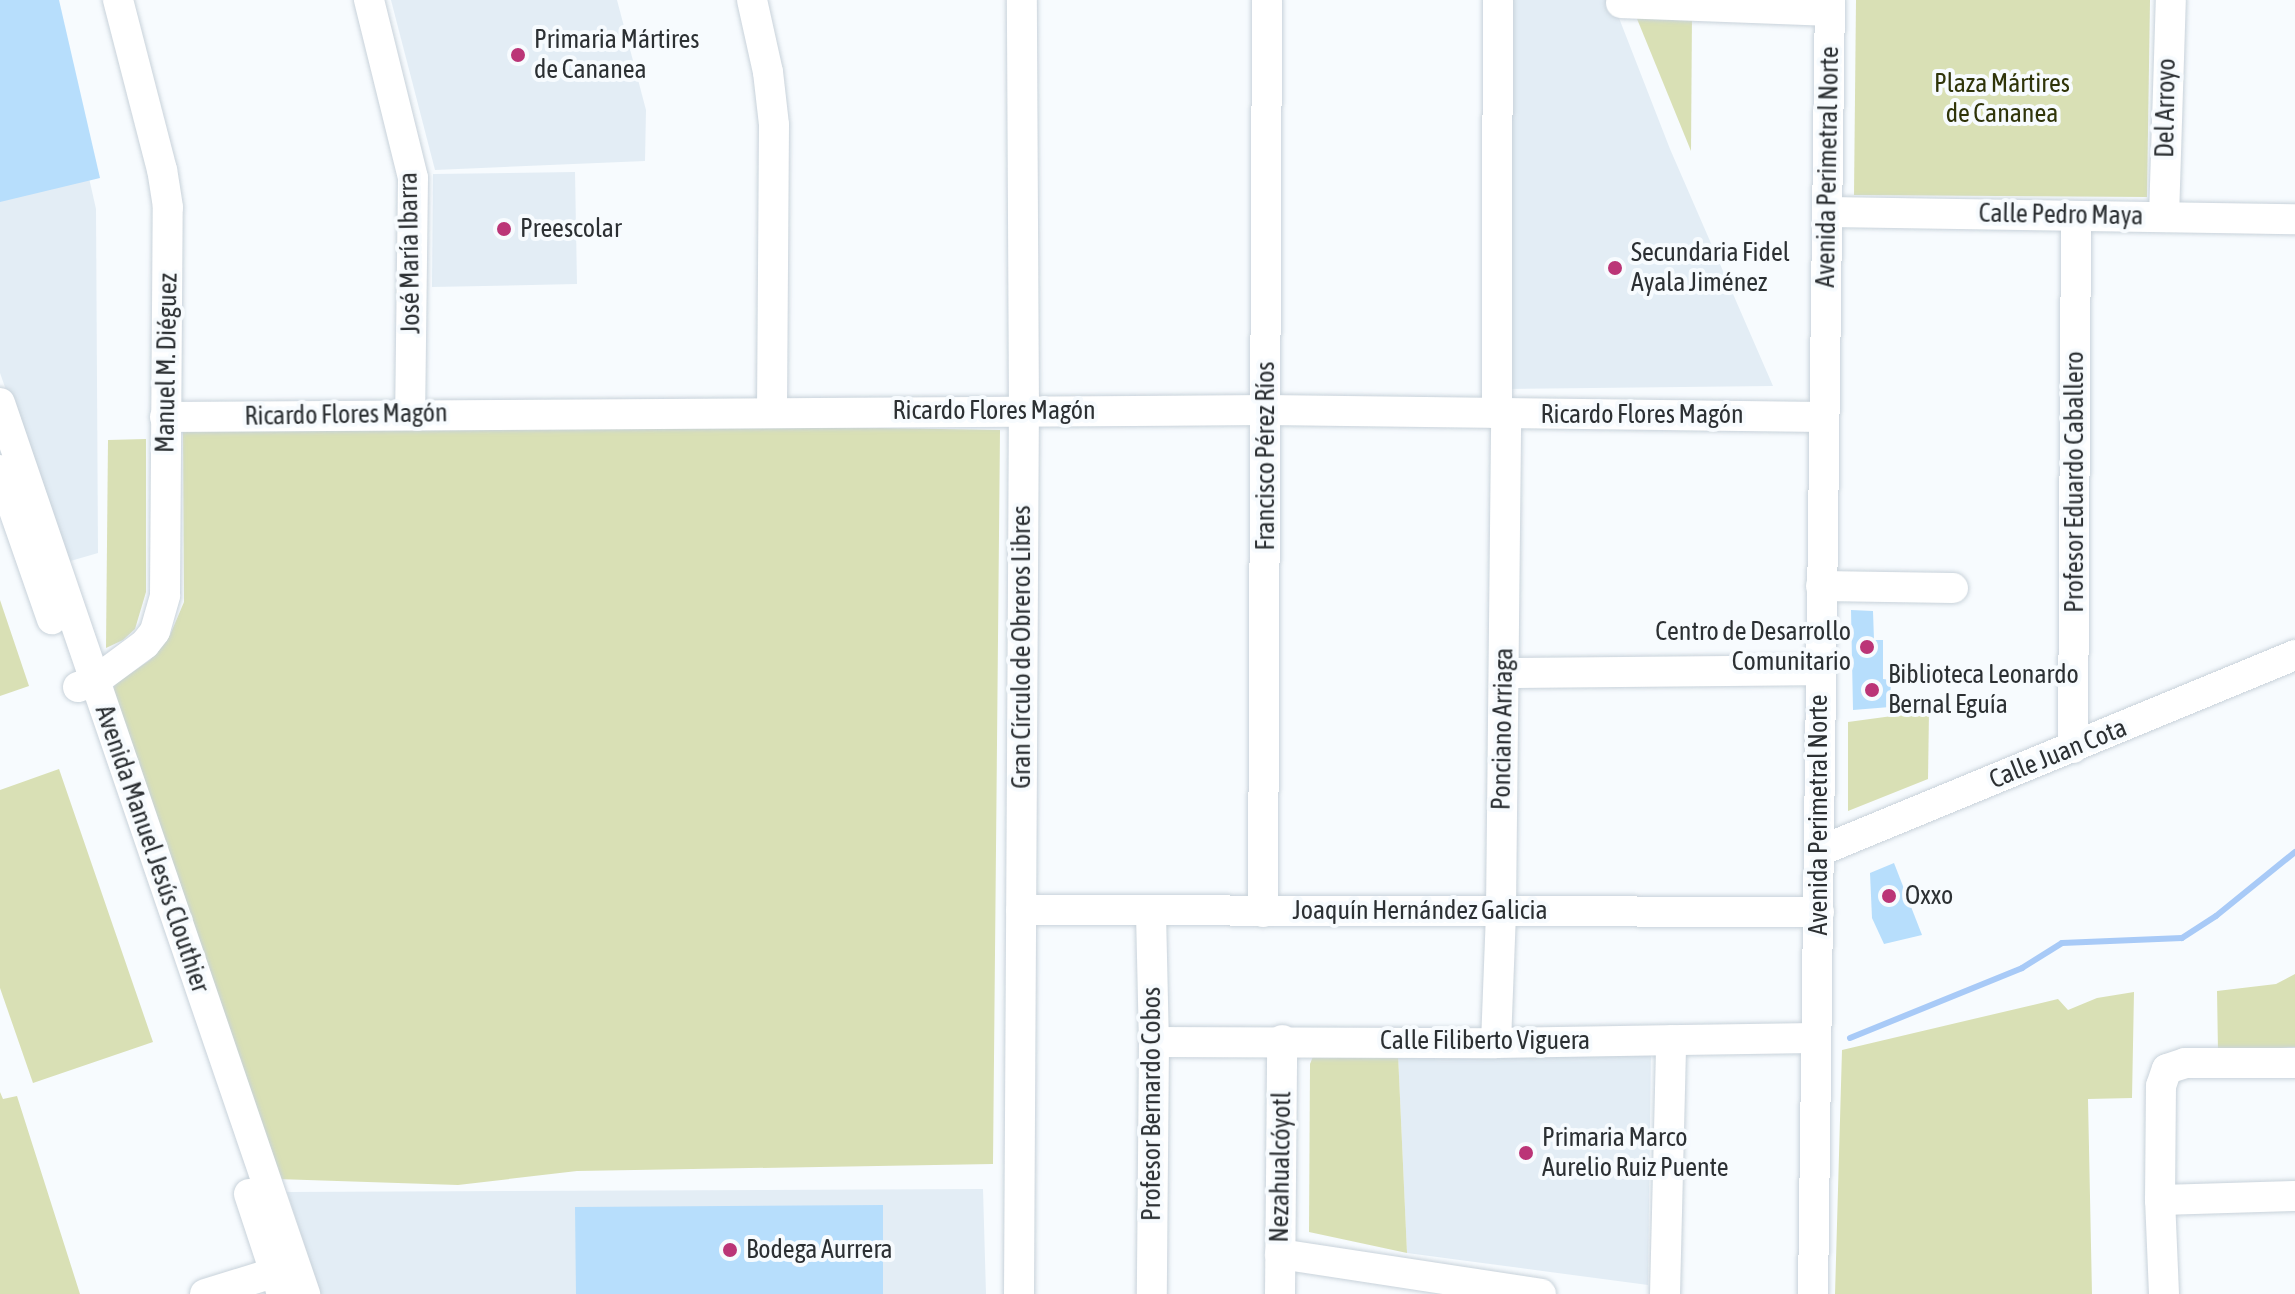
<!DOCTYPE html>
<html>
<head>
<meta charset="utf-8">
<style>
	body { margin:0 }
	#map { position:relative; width:2295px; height:1294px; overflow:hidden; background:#f7fbfe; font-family:"Asap Condensed",sans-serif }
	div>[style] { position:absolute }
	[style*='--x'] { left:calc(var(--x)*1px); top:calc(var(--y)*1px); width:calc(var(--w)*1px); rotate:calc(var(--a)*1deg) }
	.built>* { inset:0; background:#e3edf5 }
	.green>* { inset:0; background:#d9e0b5 }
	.stream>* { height:6px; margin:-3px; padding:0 3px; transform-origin:3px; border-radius:3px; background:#a8caf7 }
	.building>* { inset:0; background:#b7defc }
	.roads { filter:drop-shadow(0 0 2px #c8d2da) drop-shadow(0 0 2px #c8d2da) }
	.minor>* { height:30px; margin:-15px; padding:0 15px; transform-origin:15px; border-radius:15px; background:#fff }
	.dots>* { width:22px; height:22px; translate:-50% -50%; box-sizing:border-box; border:4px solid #f7fbfe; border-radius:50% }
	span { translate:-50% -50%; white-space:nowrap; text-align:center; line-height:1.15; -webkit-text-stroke:8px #f7fbfe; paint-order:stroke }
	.poi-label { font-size:26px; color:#2c3033 }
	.left { translate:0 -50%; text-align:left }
	.right { translate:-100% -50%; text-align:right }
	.park-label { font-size:26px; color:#2f3409 }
	.street-label { font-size:26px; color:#2c3033 }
</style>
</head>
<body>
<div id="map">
	<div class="built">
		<i style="clip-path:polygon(0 0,49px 0,96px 209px,98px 553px,67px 562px,0 373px)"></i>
		<i style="clip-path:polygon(391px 0,617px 0,646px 110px,645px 161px,435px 170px)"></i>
		<i style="clip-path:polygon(1510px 0,1612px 0,1670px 149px,1773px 386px,1507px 389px)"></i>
		<i style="clip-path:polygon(575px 172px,577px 284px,432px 287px,433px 174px)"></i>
		<i style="clip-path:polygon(1651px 1048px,1648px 1285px,1407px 1253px,1398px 1054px)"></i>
		<i style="clip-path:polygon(983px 1189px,986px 1294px,321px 1294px,287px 1192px)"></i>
	</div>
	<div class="green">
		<i style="clip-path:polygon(1856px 0,2150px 0,2147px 197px,1854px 195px)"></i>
		<i style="clip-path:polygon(1633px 9px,1692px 12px,1691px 151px)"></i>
		<i style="clip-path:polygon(818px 427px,1000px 430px,993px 1164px,577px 1171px,458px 1185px,277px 1179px,112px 693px,115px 684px,150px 660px,170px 635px,184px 602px,183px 430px)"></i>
		<i style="clip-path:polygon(146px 439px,146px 592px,135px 629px,123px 640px,106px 648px,108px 440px)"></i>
		<i style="clip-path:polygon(0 600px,29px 686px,0 696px)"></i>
		<i style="clip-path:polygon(1929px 711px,1928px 779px,1848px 811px,1848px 722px)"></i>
		<i style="clip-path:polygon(59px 769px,153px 1042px,33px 1083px,0 988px,0 790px)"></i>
		<i style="clip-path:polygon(2295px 974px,2295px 1047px,2218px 1052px,2217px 991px,2276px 984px)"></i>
		<i style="clip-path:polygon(2134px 992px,2132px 1098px,2088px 1099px,2092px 1294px,1835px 1294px,1842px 1050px,2058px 999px,2068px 1010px,2097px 998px)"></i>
		<i style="clip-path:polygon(1314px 1054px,1398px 1054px,1407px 1253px,1309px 1232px,1310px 1064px)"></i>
		<i style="clip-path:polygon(0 1092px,3px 1099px,17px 1096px,80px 1294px,0 1294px)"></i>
	</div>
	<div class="stream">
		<i style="--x:1850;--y:1038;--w:186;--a:-22.1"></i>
		<i style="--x:2022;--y:968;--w:47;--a:-32"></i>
		<i style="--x:2062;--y:943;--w:120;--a:-2.4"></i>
		<i style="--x:2182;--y:938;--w:40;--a:-32.9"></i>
		<i style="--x:2216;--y:916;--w:102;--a:-39"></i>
	</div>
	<div class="building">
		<i style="clip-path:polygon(0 0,59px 0,100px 178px,0 202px)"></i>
		<i style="clip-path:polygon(1851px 610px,1873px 611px,1874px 640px,1883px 640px,1883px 679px,1891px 680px,1890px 707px,1853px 710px)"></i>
		<i style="clip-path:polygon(1894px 863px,1922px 935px,1884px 944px,1872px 918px,1870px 873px)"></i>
		<i style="clip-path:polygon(883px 1205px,883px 1294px,576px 1294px,575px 1207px)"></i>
	</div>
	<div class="roads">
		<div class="minor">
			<i style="--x:369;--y:0;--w:183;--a:76.1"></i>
			<i style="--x:413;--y:178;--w:236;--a:90.7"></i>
			<i style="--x:752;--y:0;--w:74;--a:77.5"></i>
			<i style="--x:768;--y:72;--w:53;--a:83.5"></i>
			<i style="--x:774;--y:125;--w:287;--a:90.4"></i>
			<i style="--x:1621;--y:3;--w:209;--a:2.2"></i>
			<i style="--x:1828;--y:212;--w:467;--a:0.9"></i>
			<i style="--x:2164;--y:217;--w:217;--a:-88.2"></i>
			<i style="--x:0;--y:403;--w:942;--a:71.1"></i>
			<i style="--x:1497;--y:414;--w:414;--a:-89.9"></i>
			<i style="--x:165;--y:417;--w:1102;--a:-0.36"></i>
			<i style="--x:1267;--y:410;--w:556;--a:0.72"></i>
			<i style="--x:0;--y:470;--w:158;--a:70.8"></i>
			<i style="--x:1821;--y:586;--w:132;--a:0.9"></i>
			<i style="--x:1504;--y:673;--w:316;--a:-0.5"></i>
			<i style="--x:78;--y:687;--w:18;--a:-19"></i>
			<i style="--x:95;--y:681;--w:62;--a:-36.5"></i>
			<i style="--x:145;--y:644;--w:16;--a:-52"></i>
			<i style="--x:155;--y:631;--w:37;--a:-74"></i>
			<i style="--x:165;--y:595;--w:388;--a:-89.6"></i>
			<i style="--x:168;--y:207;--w:37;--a:-99"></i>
			<i style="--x:162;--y:170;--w:176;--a:-104.5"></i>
			<i style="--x:2073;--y:748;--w:532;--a:-89.68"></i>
			<i style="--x:1820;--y:851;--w:514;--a:-22.42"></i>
			<i style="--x:1021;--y:910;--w:798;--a:0.14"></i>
			<i style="--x:1263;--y:912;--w:912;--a:-89.75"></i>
			<i style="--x:1151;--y:913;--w:129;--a:88.7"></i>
			<i style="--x:1154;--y:1042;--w:252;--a:90.5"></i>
			<i style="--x:1154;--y:1042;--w:342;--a:0.2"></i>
			<i style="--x:1496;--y:1043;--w:319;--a:-0.9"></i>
			<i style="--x:1496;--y:1043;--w:132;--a:-87.8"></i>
			<i style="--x:1501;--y:911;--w:497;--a:-89.4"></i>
			<i style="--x:249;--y:1194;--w:105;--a:71.7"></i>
			<i style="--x:2160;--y:1200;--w:135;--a:-1.7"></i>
			<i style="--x:1280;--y:1254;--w:264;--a:8.7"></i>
			<i style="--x:205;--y:1294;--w:92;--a:-17.1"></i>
			<i style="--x:1019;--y:1294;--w:883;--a:-89.68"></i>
			<i style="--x:1024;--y:411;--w:411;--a:-90.3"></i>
			<i style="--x:1280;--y:1294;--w:254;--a:-89.5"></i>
			<i style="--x:1665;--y:1294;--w:254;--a:-88.6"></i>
			<i style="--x:1813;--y:1294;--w:1294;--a:-89.25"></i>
			<i style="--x:2164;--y:1294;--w:94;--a:-92.4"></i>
			<i style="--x:2160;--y:1200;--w:114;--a:-89.5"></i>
			<i style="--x:2161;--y:1086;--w:18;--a:-71"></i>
			<i style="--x:2167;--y:1069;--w:19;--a:-18"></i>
			<i style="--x:2185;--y:1063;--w:110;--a:0"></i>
		</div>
	</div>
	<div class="dots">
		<i style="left:518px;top:55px;background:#bb3577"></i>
		<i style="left:504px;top:229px;background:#bb3577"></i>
		<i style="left:1615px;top:268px;background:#bb3577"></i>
		<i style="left:1867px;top:647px;background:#bb3577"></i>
		<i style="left:1872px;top:690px;background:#bb3577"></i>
		<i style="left:1889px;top:896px;background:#bb3577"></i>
		<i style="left:1526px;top:1153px;background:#bb3577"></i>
		<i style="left:730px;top:1250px;background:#bb3577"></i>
	</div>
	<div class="poi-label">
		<span class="left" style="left:534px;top:55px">Primaria Mártires<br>de Cananea</span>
		<span class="left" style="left:520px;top:229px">Preescolar</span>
		<span class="left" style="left:1631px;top:268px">Secundaria Fidel<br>Ayala Jiménez</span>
		<span class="right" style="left:1851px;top:647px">Centro de Desarrollo<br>Comunitario</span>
		<span class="left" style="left:1888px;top:690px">Biblioteca Leonardo<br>Bernal Eguía</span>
		<span class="left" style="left:1905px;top:896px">Oxxo</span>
		<span class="left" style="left:1542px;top:1153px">Primaria Marco<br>Aurelio Ruiz Puente</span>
		<span class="left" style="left:746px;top:1250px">Bodega Aurrera</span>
	</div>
	<div class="park-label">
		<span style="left:2002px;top:99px">Plaza Mártires<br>de Cananea</span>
	</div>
	<div class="street-label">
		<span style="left:2166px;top:108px;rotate:-89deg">Del Arroyo</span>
		<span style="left:1828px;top:167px;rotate:-89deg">Avenida Perimetral Norte</span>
		<span style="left:2061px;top:215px;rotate:1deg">Calle Pedro Maya</span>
		<span style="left:410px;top:253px;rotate:-91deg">José María Ibarra</span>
		<span style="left:167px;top:363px;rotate:-89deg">Manuel M. Diéguez</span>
		<span style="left:994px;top:411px">Ricardo Flores Magón</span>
		<span style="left:346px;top:415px;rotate:-1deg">Ricardo Flores Magón</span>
		<span style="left:1642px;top:415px">Ricardo Flores Magón</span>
		<span style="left:1266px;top:456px;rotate:-90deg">Francisco Pérez Ríos</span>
		<span style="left:2075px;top:482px;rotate:-90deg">Profesor Eduardo Caballero</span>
		<span style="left:1022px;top:647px;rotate:-90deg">Gran Círculo de Obreros Libres</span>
		<span style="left:1503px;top:729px;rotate:-89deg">Ponciano Arriaga</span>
		<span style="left:2058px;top:754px;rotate:-22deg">Calle Juan Cota</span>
		<span style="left:1819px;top:815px;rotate:-90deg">Avenida Perimetral Norte</span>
		<span style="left:152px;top:849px;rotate:71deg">Avenida Manuel Jesús Clouthier</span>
		<span style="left:1420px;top:911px">Joaquín Hernández Galicia</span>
		<span style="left:1485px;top:1041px">Calle Filiberto Viguera</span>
		<span style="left:1152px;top:1104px;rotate:-90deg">Profesor Bernardo Cobos</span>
		<span style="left:1281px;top:1167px;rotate:-89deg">Nezahualcóyotl</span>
	</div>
</div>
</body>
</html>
